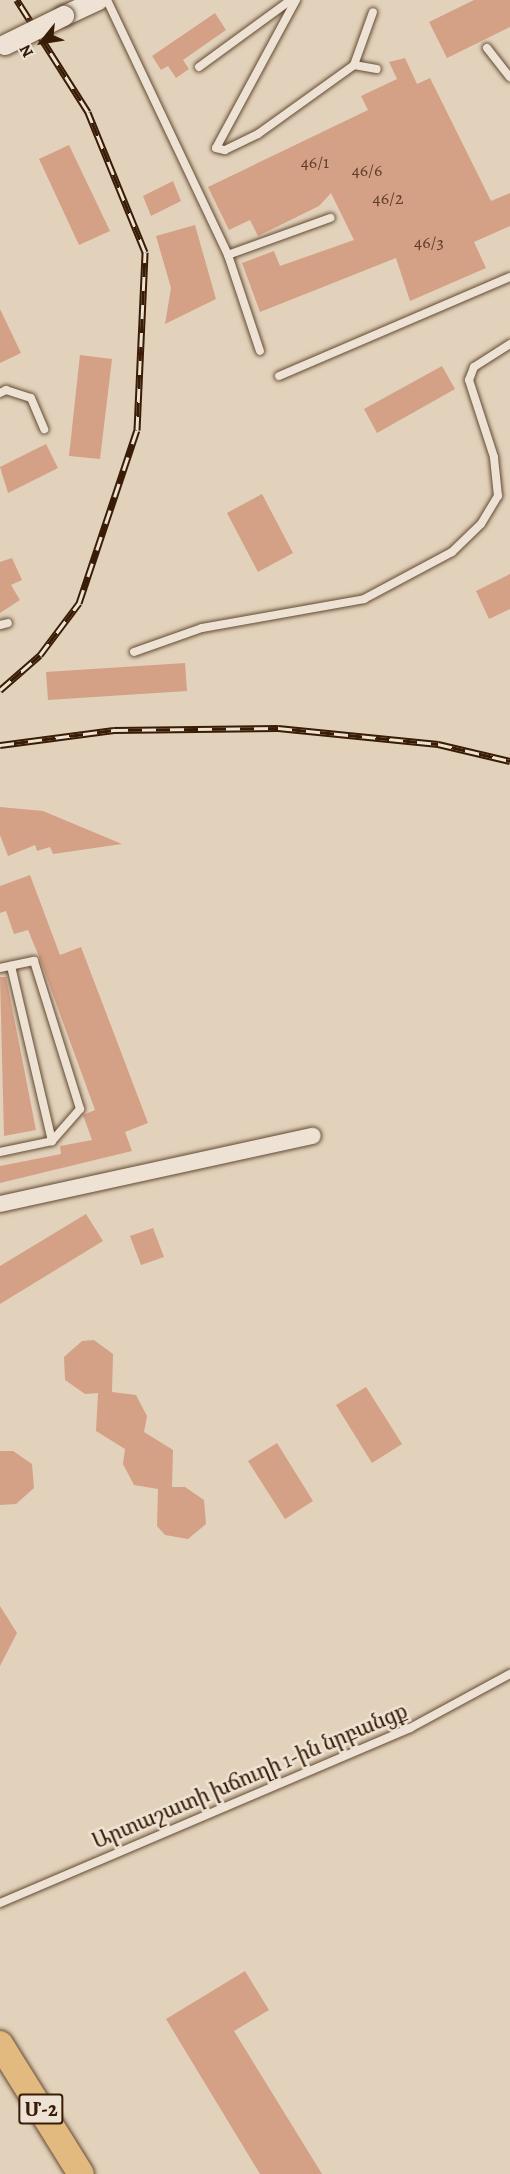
<!DOCTYPE html>
<html>
<head>
<meta charset="utf-8">
<style>
	body { margin:0 }
	#map { position:relative; width:510px; height:2174px; overflow:hidden; background:#e3d2bb; font-family:Alegreya,"Noto Serif Armenian",serif }
	div>[style] { position:absolute }
	[style*='--x'] { left:calc(var(--x)*1px); top:calc(var(--y)*1px); width:calc(var(--w)*1px); rotate:calc(var(--a)*1deg) }
	.building>* { inset:0; background:#d4a086 }
	.roads { filter:drop-shadow(0 0 2px #634a33) drop-shadow(0 0 2px #634a33) }
	.service>* { height:8px; margin:-4px; padding:0 4px; transform-origin:4px; border-radius:4px; background:#ede2d3 }
	.minor>* { height:16px; margin:-8px; padding:0 8px; transform-origin:8px; border-radius:8px; background:#ede2d3 }
	.tertiary>* { height:20px; margin:-10px; padding:0 10px; transform-origin:10px; border-radius:10px; background:#ede2d3 }
	.primary>* { height:26px; margin:-13px; padding:0 13px; transform-origin:13px; border-radius:13px; background:#e2b97e }
	.rail>* { height:7px; margin-top:-3.5px; transform-origin:0; background:repeating-linear-gradient(90deg,#ede2d3 0 14px,#381c06 0 28px); box-sizing:border-box; border-block:2px solid #381c06 }
	.bridges { filter:drop-shadow(0 0 2px #634a33) drop-shadow(0 0 2px #634a33) }
	.tertiary-bridge>* { height:20px; margin:-10px; padding:0 10px; transform-origin:10px; border-radius:10px; background:#ede2d3 }
	span { translate:-50% -50%; white-space:nowrap; text-align:center; line-height:1.15; -webkit-text-stroke:5px #ede2d3; paint-order:stroke }
	.number-label { font-size:18px; color:#5f3d26 }
	.number-label span { -webkit-text-stroke-width:0 }
	.shield-label span { padding:2px 4px; background:#ede2d3; border:2px solid; border-radius:4px; -webkit-text-stroke-width:0 }
	.shield-label { font-size:20px; color:#381c06; font-weight:700 }
	.street-label { font-size:21px; color:#381c06 }
	.north { position:absolute; left:12px; top:12px; width:60px; height:60px; -webkit-text-stroke:4px #ede2d3; paint-order:stroke; rotate:240deg; font-size:16px; font-weight:700; line-height:24px; text-align:center; color:#381c06 }
	.north::after { content:''; display:block; margin:auto; width:21px; height:27px; background:#381c06; clip-path:polygon(50% 0,100% 100%,50% 72%,0 100%) }
</style>
</head>
<body>
<div id="map">
	<div class="building">
		<i style="clip-path:polygon(474px 0,510px 0,510px 27px,447px 58px,429px 22px)"></i>
		<i style="clip-path:polygon(215px 13px,226px 30px,183px 60px,189px 69px,176px 78px,168px 66px,161px 70px,152px 56px)"></i>
		<i style="clip-path:polygon(405px 58px,417px 84px,430px 78px,491px 201px,510px 193px,510px 226px,474px 242px,486px 268px,410px 301px,396px 258px,260px 312px,242px 263px,274px 251px,280px 266px,354px 240px,331px 193px,319px 206px,258px 236px,250px 220px,229px 230px,208px 187px,368px 110px,361px 96px,397px 79px,389px 62px)"></i>
		<i style="clip-path:polygon(69px 145px,110px 231px,79px 245px,39px 159px)"></i>
		<i style="clip-path:polygon(173px 181px,181px 201px,151px 216px,143px 196px)"></i>
		<i style="clip-path:polygon(195px 225px,216px 299px,165px 324px,171px 288px,156px 236px)"></i>
		<i style="clip-path:polygon(0 309px,21px 353px,0 363px)"></i>
		<i style="clip-path:polygon(80px 355px,112px 359px,100px 459px,69px 456px)"></i>
		<i style="clip-path:polygon(442px 366px,455px 389px,377px 433px,364px 409px)"></i>
		<i style="clip-path:polygon(46px 444px,58px 468px,8px 493px,0 467px)"></i>
		<i style="clip-path:polygon(262px 494px,293px 553px,258px 572px,227px 513px)"></i>
		<i style="clip-path:polygon(12px 558px,22px 580px,11px 585px,20px 600px,0 613px,0 562px)"></i>
		<i style="clip-path:polygon(510px 574px,510px 609px,489px 619px,476px 591px)"></i>
		<i style="clip-path:polygon(185px 663px,187px 691px,48px 700px,46px 672px)"></i>
		<i style="clip-path:polygon(0 807px,43px 811px,122px 844px,53px 854px,50px 847px,37px 851px,35px 845px,8px 856px,0 835px)"></i>
		<i style="clip-path:polygon(30px 875px,60px 955px,81px 947px,148px 1123px,125px 1132px,132px 1151px,0 1183px,0 1166px,61px 1154px,60px 1146px,92px 1140px,83px 1115px,95px 1110px,40px 959px,28px 930px,14px 934px,6px 911px,0 913px,0 886px)"></i>
		<i style="clip-path:polygon(0 977px,6px 977px,36px 1130px,4px 1136px)"></i>
		<i style="clip-path:polygon(86px 1214px,103px 1241px,0 1304px,0 1266px)"></i>
		<i style="clip-path:polygon(153px 1228px,164px 1257px,141px 1265px,130px 1236px)"></i>
		<i style="clip-path:polygon(94px 1340px,113px 1354px,112px 1392px,136px 1395px,147px 1416px,144px 1432px,173px 1450px,172px 1487px,185px 1487px,204px 1500px,206px 1524px,188px 1539px,165px 1535px,157px 1526px,158px 1489px,134px 1485px,123px 1464px,125px 1449px,96px 1431px,98px 1393px,85px 1394px,65px 1380px,64px 1357px,82px 1341px)"></i>
		<i style="clip-path:polygon(366px 1387px,402px 1444px,372px 1463px,336px 1405px)"></i>
		<i style="clip-path:polygon(277px 1443px,313px 1501px,285px 1519px,248px 1461px)"></i>
		<i style="clip-path:polygon(0 1451px,13px 1451px,32px 1464px,34px 1488px,16px 1504px,0 1505px)"></i>
		<i style="clip-path:polygon(0 1606px,17px 1633px,0 1666px)"></i>
		<i style="clip-path:polygon(245px 1971px,269px 2010px,234px 2031px,322px 2174px,260px 2174px,166px 2019px)"></i>
	</div>
	<div class="roads">
		<div class="service">
			<i style="--x:107;--y:0;--w:282;--a:64.6"></i>
			<i style="--x:228;--y:255;--w:101;--a:71.6"></i>
			<i style="--x:296;--y:0;--w:168;--a:118.4"></i>
			<i style="--x:216;--y:148;--w:9;--a:13"></i>
			<i style="--x:225;--y:150;--w:37;--a:-26"></i>
			<i style="--x:258;--y:134;--w:118;--a:-35.7"></i>
			<i style="--x:354;--y:65;--w:23;--a:10"></i>
			<i style="--x:487;--y:48;--w:37;--a:52"></i>
			<i style="--x:354;--y:65;--w:56;--a:-70.3"></i>
			<i style="--x:199;--y:67;--w:114;--a:-36.1"></i>
			<i style="--x:228;--y:255;--w:109;--a:-19.9"></i>
			<i style="--x:279;--y:376;--w:251;--a:-23.2"></i>
			<i style="--x:0;--y:393;--w:7;--a:-27"></i>
			<i style="--x:6;--y:390;--w:26;--a:18"></i>
			<i style="--x:31;--y:398;--w:34;--a:67"></i>
			<i style="--x:0;--y:625;--w:8;--a:-14"></i>
			<i style="--x:134;--y:652;--w:72;--a:-19.4"></i>
			<i style="--x:202;--y:628;--w:165;--a:-10.1"></i>
			<i style="--x:364;--y:599;--w:100;--a:-28.1"></i>
			<i style="--x:452;--y:552;--w:40;--a:-44"></i>
			<i style="--x:481;--y:524;--w:33;--a:-59"></i>
			<i style="--x:498;--y:496;--w:39;--a:-96"></i>
			<i style="--x:494;--y:457;--w:81;--a:-108"></i>
			<i style="--x:469;--y:380;--w:14;--a:-69"></i>
			<i style="--x:474;--y:367;--w:43;--a:-32.6"></i>
			<i style="--x:0;--y:968;--w:35;--a:-12"></i>
			<i style="--x:34;--y:961;--w:155;--a:72.7"></i>
			<i style="--x:80;--y:1109;--w:43;--a:131.2"></i>
			<i style="--x:0;--y:1152;--w:53;--a:-11.9"></i>
			<i style="--x:52;--y:1141;--w:180;--a:-103.2"></i>
			<i style="--x:0;--y:1903;--w:446;--a:-23.1"></i>
			<i style="--x:410;--y:1728;--w:114;--a:-28.4"></i>
		</div>
		<div class="minor">
			<i style="--x:0;--y:1204;--w:320;--a:-12.3"></i>
		</div>
		<div class="tertiary">
			<i style="--x:64;--y:16;--w:38;--a:-25"></i>
		</div>
		<div class="primary">
			<i style="--x:0;--y:2044;--w:153;--a:58.1"></i>
		</div>
	</div>
	<div class="rail">
		<i style="--x:0;--y:690;--w:53;--a:-41.2"></i>
		<i style="--x:40;--y:655;--w:65;--a:-53.1"></i>
		<i style="--x:79;--y:603;--w:182;--a:-71.5"></i>
		<i style="--x:137;--y:430;--w:178;--a:-87.4"></i>
		<i style="--x:145;--y:252;--w:151;--a:-112.2"></i>
		<i style="--x:88;--y:112;--w:133;--a:-122.4"></i>
		<i style="--x:0;--y:745;--w:115;--a:-7.5"></i>
		<i style="--x:114;--y:730;--w:164;--a:-0.7"></i>
		<i style="--x:278;--y:728;--w:161;--a:5.7"></i>
		<i style="--x:438;--y:744;--w:74;--a:13.3"></i>
	</div>
	<div class="bridges">
		<div class="tertiary-bridge">
			<i style="--x:5;--y:45;--w:66;--a:-26.2"></i>
		</div>
	</div>
	<div class="number-label">
		<span style="left:315px;top:162px">46/1</span>
		<span style="left:367px;top:170px">46/6</span>
		<span style="left:388px;top:198px">46/2</span>
		<span style="left:429px;top:242px">46/3</span>
	</div>
	<div class="shield-label">
		<span style="left:41px;top:2109px">Մ-2</span>
	</div>
	<div class="street-label">
		<span style="left:250px;top:1776px;rotate:-23deg">Արտաշատի խճուղի 1-ին նրբանցք</span>
	</div>
	<div class="north">N</div>
</div>
</body>
</html>
